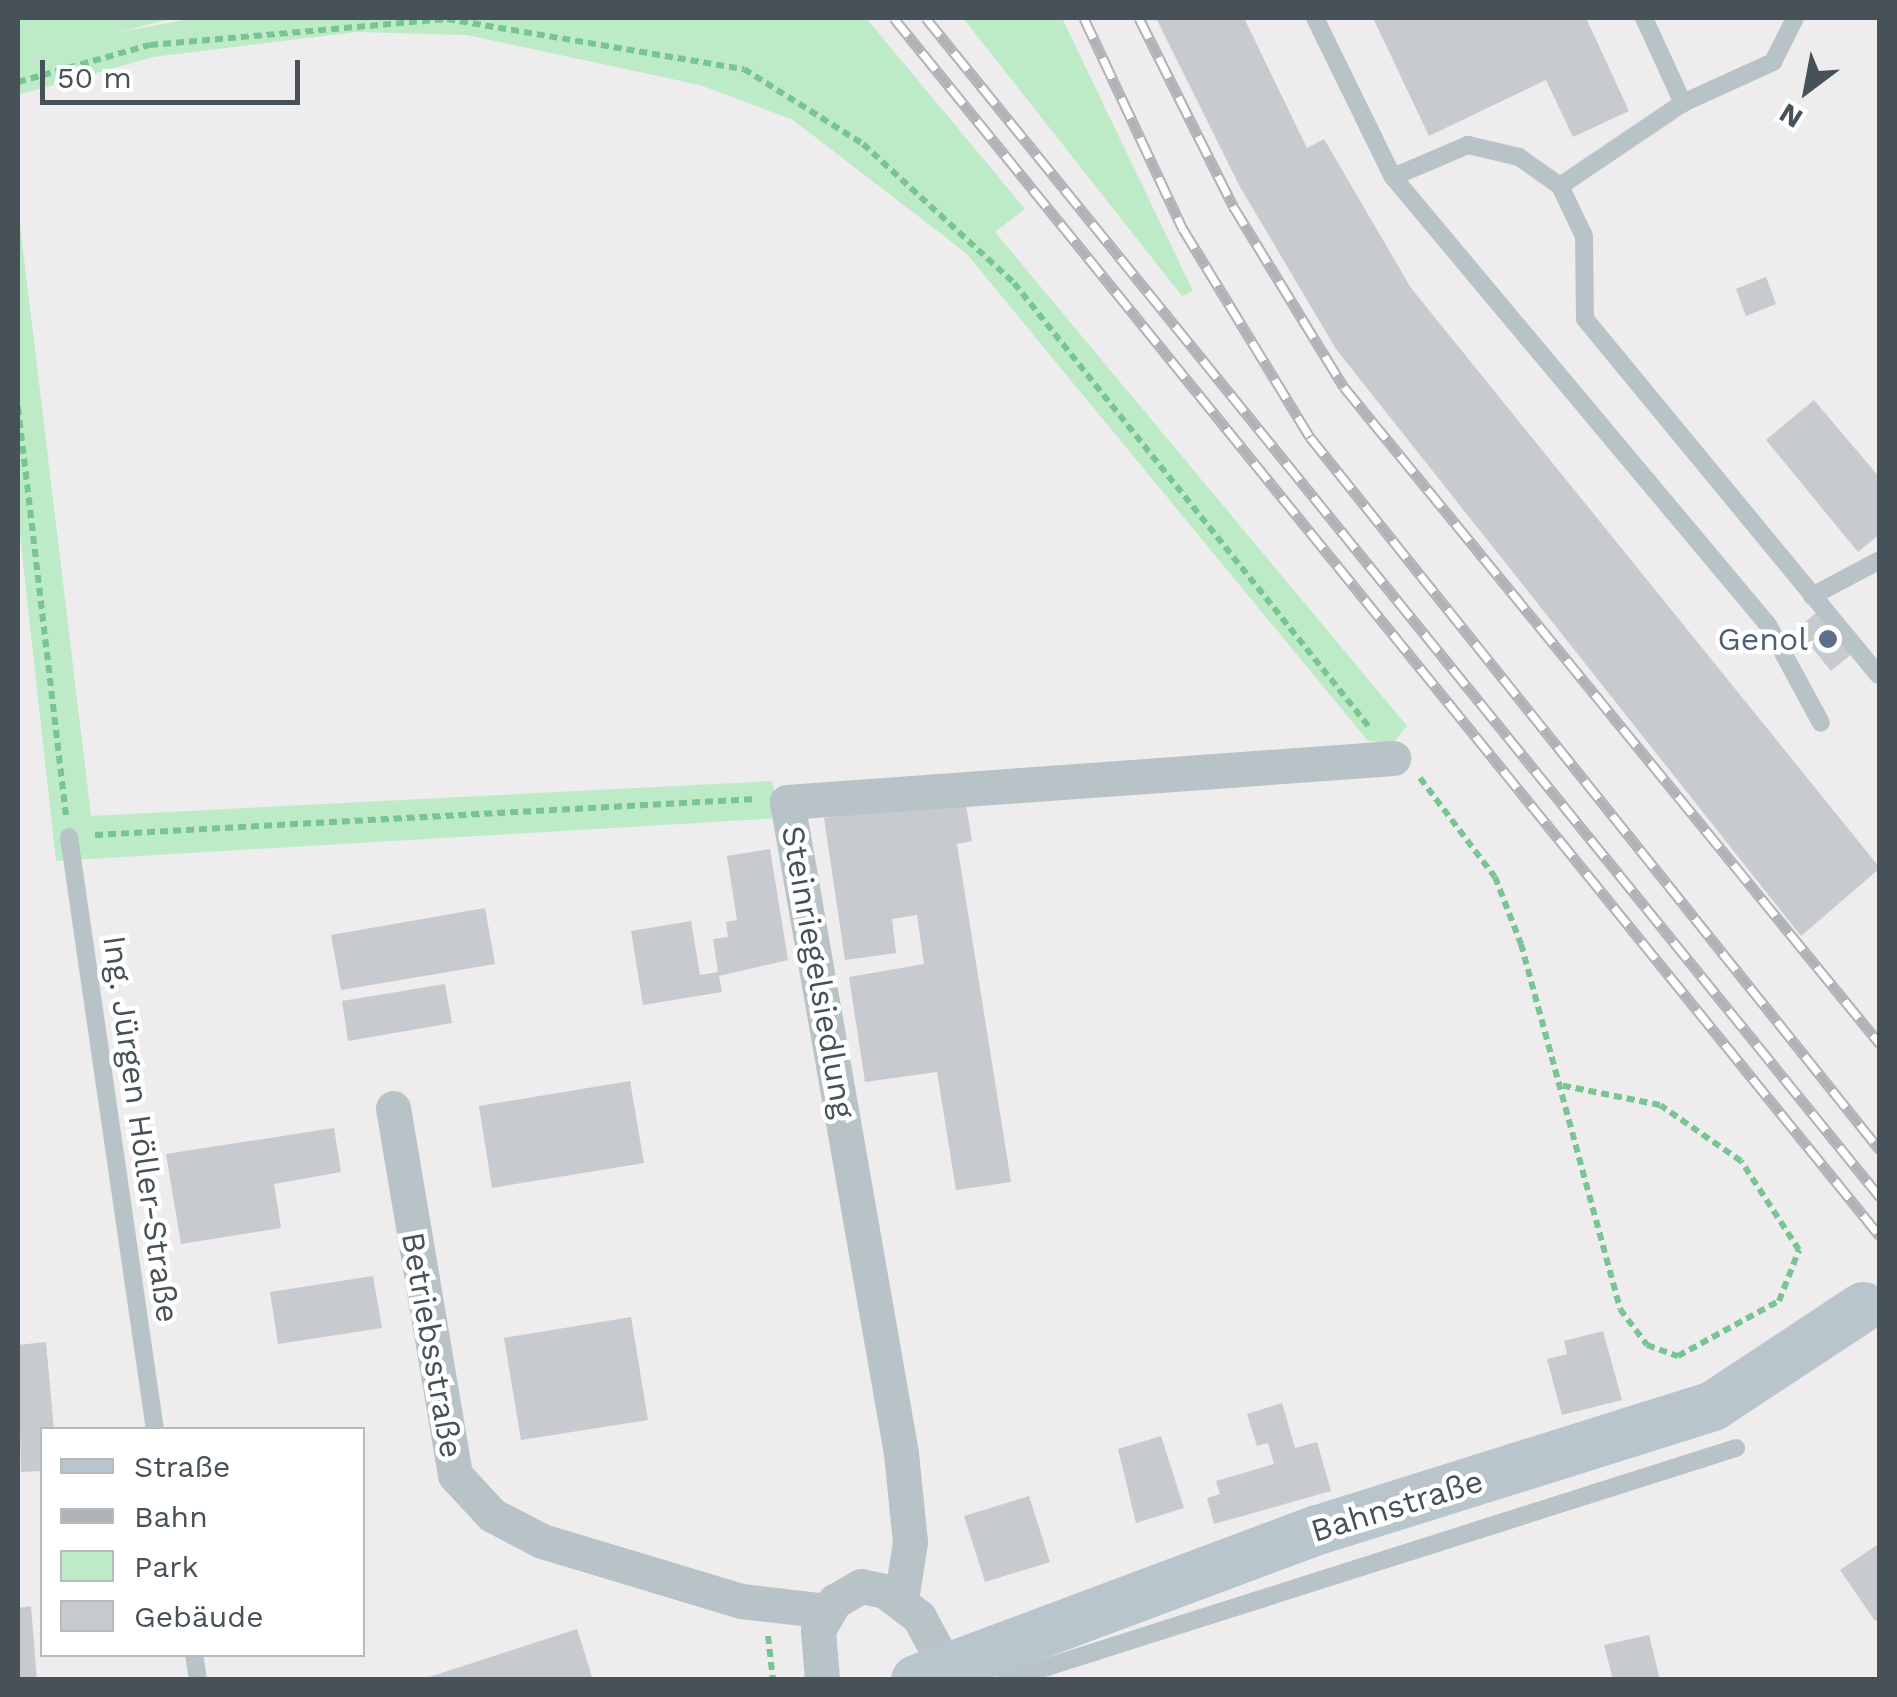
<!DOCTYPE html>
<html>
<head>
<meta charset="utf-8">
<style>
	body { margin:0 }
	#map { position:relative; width:1897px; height:1697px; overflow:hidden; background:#eeecec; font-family:"Work Sans",sans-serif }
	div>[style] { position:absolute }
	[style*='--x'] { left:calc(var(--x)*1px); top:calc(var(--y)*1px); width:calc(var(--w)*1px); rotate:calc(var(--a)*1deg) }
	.green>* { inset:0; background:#bdeac7 }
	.building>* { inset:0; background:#c7cace }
	.path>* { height:6px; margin-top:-3px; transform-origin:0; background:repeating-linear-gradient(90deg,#78c493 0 8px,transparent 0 13px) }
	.service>* { height:18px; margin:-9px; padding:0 9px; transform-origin:9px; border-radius:9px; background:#b8c3c7 }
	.minor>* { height:35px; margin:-17.5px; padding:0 17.5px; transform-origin:17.5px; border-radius:17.5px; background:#b8c3c7 }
	.secondary>* { height:50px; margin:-25px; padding:0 25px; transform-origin:25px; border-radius:25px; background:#b9c5cc }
	.rail>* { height:11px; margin-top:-5.5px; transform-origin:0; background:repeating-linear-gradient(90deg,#fff 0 22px,#afb2b6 0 44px); box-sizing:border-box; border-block:2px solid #afb2b6 }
	.dots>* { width:28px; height:28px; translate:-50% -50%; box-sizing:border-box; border:5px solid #fff; border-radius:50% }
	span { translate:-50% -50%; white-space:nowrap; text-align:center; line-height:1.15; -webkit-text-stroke:9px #fff; paint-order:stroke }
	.service-label { font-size:32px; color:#4e5e75 }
	.right { translate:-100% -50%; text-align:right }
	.street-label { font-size:32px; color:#465257 }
	.frame { position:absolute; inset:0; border:20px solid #465257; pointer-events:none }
	.legend { position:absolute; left:40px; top:1427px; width:325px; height:230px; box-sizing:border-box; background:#fff; border:2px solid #b5babc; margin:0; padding:12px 18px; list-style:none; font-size:30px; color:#465257 }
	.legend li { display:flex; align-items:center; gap:20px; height:50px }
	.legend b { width:50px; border:2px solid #b5babc }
	.north { position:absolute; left:1757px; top:40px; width:100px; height:100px; -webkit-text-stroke:8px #fff; paint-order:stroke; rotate:212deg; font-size:28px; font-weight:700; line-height:40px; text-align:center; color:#465257 }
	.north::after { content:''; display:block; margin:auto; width:35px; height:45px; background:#465257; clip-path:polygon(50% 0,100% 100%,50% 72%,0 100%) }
	.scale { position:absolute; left:40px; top:60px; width:260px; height:45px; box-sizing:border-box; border:5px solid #465257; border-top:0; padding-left:12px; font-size:30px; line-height:35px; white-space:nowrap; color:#465257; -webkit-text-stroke:8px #fff; paint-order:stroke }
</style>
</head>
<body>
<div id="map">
	<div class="green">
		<i style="clip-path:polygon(18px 18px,174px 18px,119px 32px,195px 18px,866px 18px,1025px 209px,995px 232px,1407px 726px,1393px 743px,1368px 741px,966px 253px,793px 120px,700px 85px,467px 35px,356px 32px,153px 57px,18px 95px)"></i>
		<i style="clip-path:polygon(963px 18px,1062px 18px,1193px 291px,1182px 296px)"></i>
		<i style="clip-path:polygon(18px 208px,91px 816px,772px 781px,780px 818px,56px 861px,18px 517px)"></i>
	</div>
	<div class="building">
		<i style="clip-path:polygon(1156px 18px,1244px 18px,1307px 148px,1324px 139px,1411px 288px,1880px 868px,1801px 936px,1336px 349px,1239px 185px)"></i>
		<i style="clip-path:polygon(1373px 18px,1586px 18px,1629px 111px,1573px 137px,1546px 80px,1429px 136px)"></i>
		<i style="clip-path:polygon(1766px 277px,1776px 304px,1746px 316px,1736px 289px)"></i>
		<i style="clip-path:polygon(1814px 400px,1880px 478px,1880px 534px,1858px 552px,1766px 440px)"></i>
		<i style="clip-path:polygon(1825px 605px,1860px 647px,1831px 671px,1797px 629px)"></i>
		<i style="clip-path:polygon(965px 798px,972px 841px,957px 844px,1011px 1182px,956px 1190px,937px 1072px,865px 1082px,849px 977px,924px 964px,917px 915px,892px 919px,896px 953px,845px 960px,824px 818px)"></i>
		<i style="clip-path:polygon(770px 849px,788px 960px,719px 976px,722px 992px,643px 1005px,631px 931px,691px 921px,700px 975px,718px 972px,713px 939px,728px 937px,726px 922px,737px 920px,727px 856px)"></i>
		<i style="clip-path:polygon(485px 908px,495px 964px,341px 990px,331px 935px)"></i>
		<i style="clip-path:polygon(445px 984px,452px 1023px,348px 1041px,342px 1001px)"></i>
		<i style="clip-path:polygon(630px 1081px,644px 1163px,492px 1188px,479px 1106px)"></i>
		<i style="clip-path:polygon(334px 1128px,341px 1172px,274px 1184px,281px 1228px,181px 1244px,166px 1154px)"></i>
		<i style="clip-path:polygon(373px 1276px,382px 1328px,278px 1344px,270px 1292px)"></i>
		<i style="clip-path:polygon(631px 1317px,648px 1420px,521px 1440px,504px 1338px)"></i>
		<i style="clip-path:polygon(1603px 1331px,1622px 1400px,1562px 1415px,1547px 1359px,1567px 1354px,1564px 1341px)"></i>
		<i style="clip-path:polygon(46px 1342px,54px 1430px,42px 1430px,42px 1471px,21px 1472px,18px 1345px)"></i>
		<i style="clip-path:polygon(1282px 1403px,1295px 1448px,1317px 1442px,1331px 1491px,1214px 1524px,1207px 1498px,1220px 1494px,1216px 1481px,1274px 1464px,1268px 1443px,1257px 1446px,1247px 1414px)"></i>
		<i style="clip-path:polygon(1161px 1436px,1184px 1508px,1136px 1523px,1118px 1449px)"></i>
		<i style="clip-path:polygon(1029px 1496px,1050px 1562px,985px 1582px,964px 1516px)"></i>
		<i style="clip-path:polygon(1880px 1543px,1880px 1618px,1875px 1621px,1840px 1570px)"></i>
		<i style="clip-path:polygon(31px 1606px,37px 1680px,18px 1680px,18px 1608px)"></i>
		<i style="clip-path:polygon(577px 1629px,593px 1680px,423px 1680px,423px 1679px)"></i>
		<i style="clip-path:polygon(1649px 1635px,1660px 1680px,1613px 1680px,1604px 1645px)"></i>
	</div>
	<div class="path">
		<i style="--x:18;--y:82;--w:137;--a:-15.7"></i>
		<i style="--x:150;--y:45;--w:298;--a:-5"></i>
		<i style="--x:447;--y:19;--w:301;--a:9.6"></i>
		<i style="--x:744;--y:69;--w:141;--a:32.2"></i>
		<i style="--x:863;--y:144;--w:205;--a:42.6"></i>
		<i style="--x:1014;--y:283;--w:570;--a:51.34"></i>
		<i style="--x:18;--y:407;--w:411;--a:83.3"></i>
		<i style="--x:1420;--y:778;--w:124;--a:52.9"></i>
		<i style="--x:1495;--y:877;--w:72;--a:68.8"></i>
		<i style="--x:1521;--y:944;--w:378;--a:74.8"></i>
		<i style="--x:1620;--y:1309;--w:45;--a:53.1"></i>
		<i style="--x:1647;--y:1345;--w:33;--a:20"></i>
		<i style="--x:1678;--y:1356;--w:115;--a:-28.6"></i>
		<i style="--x:1779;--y:1301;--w:55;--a:-68.6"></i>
		<i style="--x:1799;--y:1250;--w:106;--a:-123.1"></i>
		<i style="--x:1741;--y:1161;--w:98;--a:-145.3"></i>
		<i style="--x:1660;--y:1105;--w:102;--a:-168.7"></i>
		<i style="--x:95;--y:835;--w:662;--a:-3.12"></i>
		<i style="--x:768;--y:1636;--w:44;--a:83.5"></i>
	</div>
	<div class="service">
		<i style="--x:1315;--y:18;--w:177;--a:63.9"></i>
		<i style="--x:1393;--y:177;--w:82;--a:-23.1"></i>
		<i style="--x:1468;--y:145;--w:52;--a:13.2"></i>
		<i style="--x:1519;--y:157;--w:50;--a:35.3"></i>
		<i style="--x:1644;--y:18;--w:94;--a:65.4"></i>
		<i style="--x:1683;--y:103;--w:148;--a:146"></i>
		<i style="--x:1560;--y:186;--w:55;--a:64.4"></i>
		<i style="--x:1584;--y:236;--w:83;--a:89.3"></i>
		<i style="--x:1585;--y:319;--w:461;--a:50.5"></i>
		<i style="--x:1683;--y:103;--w:99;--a:-24.5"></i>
		<i style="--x:1773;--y:62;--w:49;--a:-63.4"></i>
		<i style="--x:1393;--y:177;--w:584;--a:50.07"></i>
		<i style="--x:1768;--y:625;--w:111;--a:61.6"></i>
		<i style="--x:1812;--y:596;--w:77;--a:-27.9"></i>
		<i style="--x:69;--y:837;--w:599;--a:81.75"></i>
		<i style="--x:194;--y:1654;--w:26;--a:81"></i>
		<i style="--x:1006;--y:1680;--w:766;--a:-17.63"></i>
	</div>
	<div class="minor">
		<i style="--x:393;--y:1108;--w:372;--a:80.4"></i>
		<i style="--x:455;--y:1475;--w:54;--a:47.2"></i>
		<i style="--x:492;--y:1515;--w:56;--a:27.5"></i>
		<i style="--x:542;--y:1541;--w:208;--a:16.8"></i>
		<i style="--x:741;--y:1601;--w:88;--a:6.6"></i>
		<i style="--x:901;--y:1600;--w:59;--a:-81.2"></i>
		<i style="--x:910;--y:1542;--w:89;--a:-95.8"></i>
		<i style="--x:901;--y:1453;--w:661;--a:-99.93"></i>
		<i style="--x:787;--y:802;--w:608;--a:-4.15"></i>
		<i style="--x:822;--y:1680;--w:50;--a:-94.6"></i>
		<i style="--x:818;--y:1630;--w:34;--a:-60"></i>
		<i style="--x:835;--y:1601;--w:30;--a:-30"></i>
		<i style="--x:861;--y:1586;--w:25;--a:12"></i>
		<i style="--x:885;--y:1591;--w:43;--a:37.4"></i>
		<i style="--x:919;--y:1617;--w:59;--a:61.7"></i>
	</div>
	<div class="secondary">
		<i style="--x:916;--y:1680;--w:429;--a:-20.5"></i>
		<i style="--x:1318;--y:1530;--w:414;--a:-17.4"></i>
		<i style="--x:1713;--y:1406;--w:180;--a:-33.4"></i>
	</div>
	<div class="rail">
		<i style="--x:894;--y:18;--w:1567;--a:51.01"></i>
		<i style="--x:926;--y:18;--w:1517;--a:51.02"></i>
		<i style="--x:1084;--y:18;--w:233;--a:64.9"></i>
		<i style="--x:1183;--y:229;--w:244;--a:58.6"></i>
		<i style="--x:1310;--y:437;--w:913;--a:51.36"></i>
		<i style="--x:1139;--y:18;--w:210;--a:63.4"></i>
		<i style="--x:1233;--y:206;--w:212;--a:58.5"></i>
		<i style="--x:1344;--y:387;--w:848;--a:50.79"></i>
	</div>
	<div class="dots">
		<i style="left:1828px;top:639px;background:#5c6f8a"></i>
	</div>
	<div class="service-label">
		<span class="right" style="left:1808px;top:639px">Genol</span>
	</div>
	<div class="street-label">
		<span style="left:818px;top:972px;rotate:80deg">Steinriegelsiedlung</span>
		<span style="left:141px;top:1129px;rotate:82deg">Ing. Jürgen Höller-Straße</span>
		<span style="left:432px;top:1345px;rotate:80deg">Betriebsstraße</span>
		<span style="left:1397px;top:1506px;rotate:-17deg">Bahnstraße</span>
	</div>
	<div class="frame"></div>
	<ul class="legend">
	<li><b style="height:12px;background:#b9c5cc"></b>Straße</li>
	<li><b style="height:12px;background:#afb2b6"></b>Bahn</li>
	<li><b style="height:28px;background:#bdeac7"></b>Park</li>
	<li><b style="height:28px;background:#c7cace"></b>Gebäude</li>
	</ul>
	<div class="north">N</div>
	<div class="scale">50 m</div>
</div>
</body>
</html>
